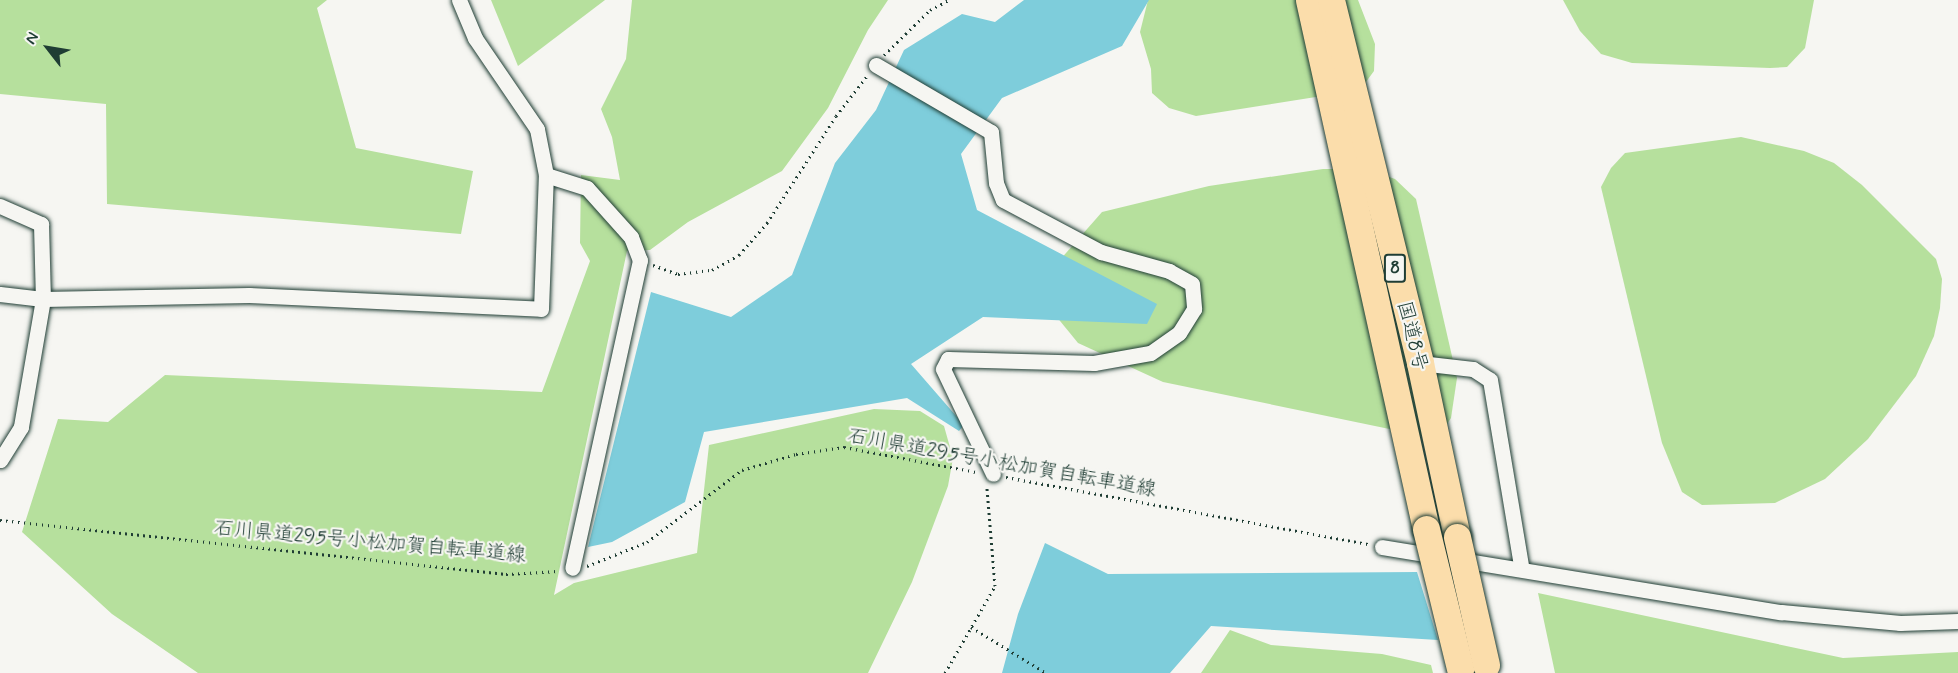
<!DOCTYPE html>
<html>
<head>
<meta charset="utf-8">
<style>
	body { margin:0 }
	#map { position:relative; width:1958px; height:673px; overflow:hidden; background:#f6f6f2; font-family:Mynerve,"Klee One",sans-serif }
	div>[style] { position:absolute }
	[style*='--x'] { left:calc(var(--x)*1px); top:calc(var(--y)*1px); width:calc(var(--w)*1px); rotate:calc(var(--a)*1deg) }
	.green>* { inset:0; background:#b6e09d }
	.water>* { inset:0; background:#7ecddb }
	.path>* { height:3px; margin-top:-1.5px; transform-origin:0; background:repeating-linear-gradient(90deg,#1f3d34 0 1.5px,transparent 0 6px) }
	.roads { filter:drop-shadow(0 0 2px #1f3d34) drop-shadow(0 0 2px #1f3d34) }
	.street>* { height:15px; margin:-7.5px; padding:0 7.5px; transform-origin:7.5px; border-radius:7.5px; background:#f6f6f2 }
	.highway>* { height:27px; margin:-13.5px; padding:0 13.5px; transform-origin:13.5px; border-radius:13.5px; background:#fbddab }
	.bridges { filter:drop-shadow(0 0 2px #1f3d34) drop-shadow(0 0 2px #1f3d34) }
	.highway-bridge>* { height:27px; margin:-13.5px; padding:0 13.5px; transform-origin:13.5px; border-radius:13.5px; background:#fbddab }
	span { translate:-50% -50%; white-space:nowrap; text-align:center; line-height:1.15; -webkit-text-stroke:4.5px #f6f6f2; paint-order:stroke }
	.shield-label span { padding:2px 4px; background:#f6f6f2; border:2px solid; border-radius:4px; -webkit-text-stroke-width:0 }
	.shield-label { font-size:18px; color:#1f3d34; font-weight:700 }
	.street-label { font-size:20px; color:#1f3d34 }
	.north { position:absolute; left:18px; top:18px; width:60px; height:60px; -webkit-text-stroke:4px #f6f6f2; paint-order:stroke; rotate:301deg; font-size:16px; font-weight:700; line-height:24px; text-align:center; color:#1f3d34 }
	.north::after { content:''; display:block; margin:auto; width:21px; height:27px; background:#1f3d34; clip-path:polygon(50% 0,100% 100%,50% 72%,0 100%) }
</style>
</head>
<body>
<div id="map">
	<div class="green">
		<i style="clip-path:polygon(0 0,327px 0,317px 8px,356px 148px,473px 171px,461px 234px,107px 204px,106px 104px,0 94px)"></i>
		<i style="clip-path:polygon(491px 0,605px 0,518px 66px)"></i>
		<i style="clip-path:polygon(632px 0,888px 0,868px 30px,828px 108px,782px 171px,688px 222px,650px 250px,627px 251px,554px 595px,574px 583px,697px 553px,709px 445px,874px 409px,920px 411px,944px 426px,953px 458px,948px 486px,912px 582px,868px 673px,198px 673px,112px 614px,22px 532px,58px 419px,108px 422px,165px 375px,542px 392px,590px 261px,580px 243px,581px 175px,620px 180px,612px 137px,601px 109px,626px 59px)"></i>
		<i style="clip-path:polygon(1148px 0,1358px 0,1375px 44px,1374px 71px,1360px 90px,1196px 116px,1169px 108px,1152px 93px,1151px 69px,1140px 32px)"></i>
		<i style="clip-path:polygon(1563px 0,1814px 0,1805px 48px,1787px 67px,1770px 68px,1632px 63px,1601px 54px,1580px 31px)"></i>
		<i style="clip-path:polygon(1741px 137px,1804px 151px,1834px 163px,1862px 185px,1936px 259px,1942px 279px,1940px 308px,1934px 336px,1916px 376px,1868px 439px,1825px 479px,1775px 503px,1702px 505px,1682px 492px,1662px 443px,1601px 187px,1611px 168px,1625px 153px)"></i>
		<i style="clip-path:polygon(1323px 169px,1367px 169px,1395px 179px,1416px 199px,1457px 378px,1451px 418px,1441px 433px,1428px 437px,1163px 382px,1078px 343px,1056px 316px,1052px 269px,1102px 212px,1209px 186px)"></i>
		<i style="clip-path:polygon(1538px 593px,1843px 658px,1958px 652px,1958px 673px,1555px 673px)"></i>
		<i style="clip-path:polygon(1230px 630px,1271px 645px,1382px 654px,1431px 665px,1433px 673px,1201px 673px)"></i>
	</div>
	<div class="water">
		<i style="clip-path:polygon(1024px 0,1149px 0,1122px 46px,1002px 98px,961px 154px,977px 210px,1157px 304px,1147px 324px,983px 317px,911px 364px,964px 425px,959px 431px,907px 398px,704px 432px,685px 502px,612px 542px,588px 547px,651px 292px,731px 317px,792px 275px,835px 163px,876px 110px,904px 50px,962px 14px,995px 22px)"></i>
		<i style="clip-path:polygon(1045px 543px,1108px 574px,1417px 572px,1438px 640px,1211px 626px,1170px 673px,1002px 673px,1018px 614px)"></i>
	</div>
	<div class="path">
		<i style="--x:884;--y:55;--w:64;--a:-44.4"></i>
		<i style="--x:930;--y:10;--w:21;--a:-28"></i>
		<i style="--x:653;--y:265;--w:27;--a:20"></i>
		<i style="--x:678;--y:274;--w:34;--a:-7"></i>
		<i style="--x:712;--y:270;--w:31;--a:-29"></i>
		<i style="--x:739;--y:255;--w:43;--a:-48.8"></i>
		<i style="--x:767;--y:223;--w:127;--a:-57.2"></i>
		<i style="--x:836;--y:116;--w:51;--a:-52.2"></i>
		<i style="--x:1006;--y:477;--w:368;--a:10.5"></i>
		<i style="--x:0;--y:520;--w:509;--a:6.09"></i>
		<i style="--x:506;--y:574;--w:51;--a:-3.4"></i>
		<i style="--x:587;--y:566;--w:65;--a:-21.8"></i>
		<i style="--x:647;--y:542;--w:119;--a:-37.2"></i>
		<i style="--x:742;--y:470;--w:56;--a:-16.5"></i>
		<i style="--x:796;--y:454;--w:49;--a:-8.3"></i>
		<i style="--x:844;--y:447;--w:134;--a:10.7"></i>
		<i style="--x:971;--y:627;--w:88;--a:31.5"></i>
		<i style="--x:945;--y:673;--w:100;--a:-60.1"></i>
		<i style="--x:995;--y:586;--w:98;--a:-94.7"></i>
	</div>
	<div class="roads">
		<div class="street">
			<i style="--x:876;--y:65;--w:133;--a:30.2"></i>
			<i style="--x:991;--y:132;--w:51;--a:84.4"></i>
			<i style="--x:996;--y:183;--w:18;--a:68"></i>
			<i style="--x:1003;--y:200;--w:111;--a:28"></i>
			<i style="--x:1101;--y:252;--w:71;--a:15.6"></i>
			<i style="--x:1169;--y:271;--w:26;--a:29"></i>
			<i style="--x:1192;--y:284;--w:25;--a:85"></i>
			<i style="--x:1194;--y:309;--w:28;--a:122"></i>
			<i style="--x:1179;--y:333;--w:35;--a:145"></i>
			<i style="--x:1150;--y:353;--w:57;--a:169.9"></i>
			<i style="--x:1094;--y:363;--w:146;--a:-178.4"></i>
			<i style="--x:948;--y:359;--w:11;--a:117"></i>
			<i style="--x:943;--y:369;--w:116;--a:64.5"></i>
			<i style="--x:546;--y:175;--w:43;--a:17.6"></i>
			<i style="--x:587;--y:188;--w:66;--a:48.1"></i>
			<i style="--x:631;--y:237;--w:25;--a:69"></i>
			<i style="--x:640;--y:260;--w:315;--a:102.4"></i>
			<i style="--x:0;--y:206;--w:45;--a:23.7"></i>
			<i style="--x:41;--y:224;--w:75;--a:88.5"></i>
			<i style="--x:43;--y:299;--w:130;--a:99.8"></i>
			<i style="--x:21;--y:427;--w:39;--a:122"></i>
			<i style="--x:0;--y:294;--w:43;--a:6.6"></i>
			<i style="--x:43;--y:299;--w:206;--a:-1.1"></i>
			<i style="--x:249;--y:295;--w:292;--a:2.7"></i>
			<i style="--x:541;--y:309;--w:134;--a:-87.9"></i>
			<i style="--x:546;--y:175;--w:47;--a:-101.1"></i>
			<i style="--x:537;--y:129;--w:110;--a:-124.3"></i>
			<i style="--x:475;--y:38;--w:41;--a:-112.8"></i>
			<i style="--x:1420;--y:363;--w:53;--a:6.5"></i>
			<i style="--x:1473;--y:369;--w:20;--a:33"></i>
			<i style="--x:1490;--y:380;--w:189;--a:80.5"></i>
			<i style="--x:1382;--y:547;--w:404;--a:9.3"></i>
			<i style="--x:1781;--y:612;--w:120;--a:5.3"></i>
			<i style="--x:1900;--y:623;--w:58;--a:-2"></i>
		</div>
		<div class="highway">
			<i style="--x:1309;--y:0;--w:542;--a:77.53"></i>
			<i style="--x:1331;--y:0;--w:374;--a:76.2"></i>
			<i style="--x:1420;--y:363;--w:178;--a:78"></i>
		</div>
	</div>
	<div class="bridges">
		<div class="highway-bridge">
			<i style="--x:1426;--y:529;--w:144;--a:76.3"></i>
			<i style="--x:1457;--y:537;--w:131;--a:77.2"></i>
		</div>
	</div>
	<div class="shield-label">
		<span style="left:1395px;top:268px">8</span>
	</div>
	<div class="street-label">
		<span style="left:1412px;top:336px;rotate:76deg">国道8号</span>
		<span style="left:1002px;top:463px;rotate:10deg">石川県道295号小松加賀自転車道線</span>
		<span style="left:370px;top:542px;rotate:5deg">石川県道295号小松加賀自転車道線</span>
	</div>
	<div class="north">N</div>
</div>
</body>
</html>
